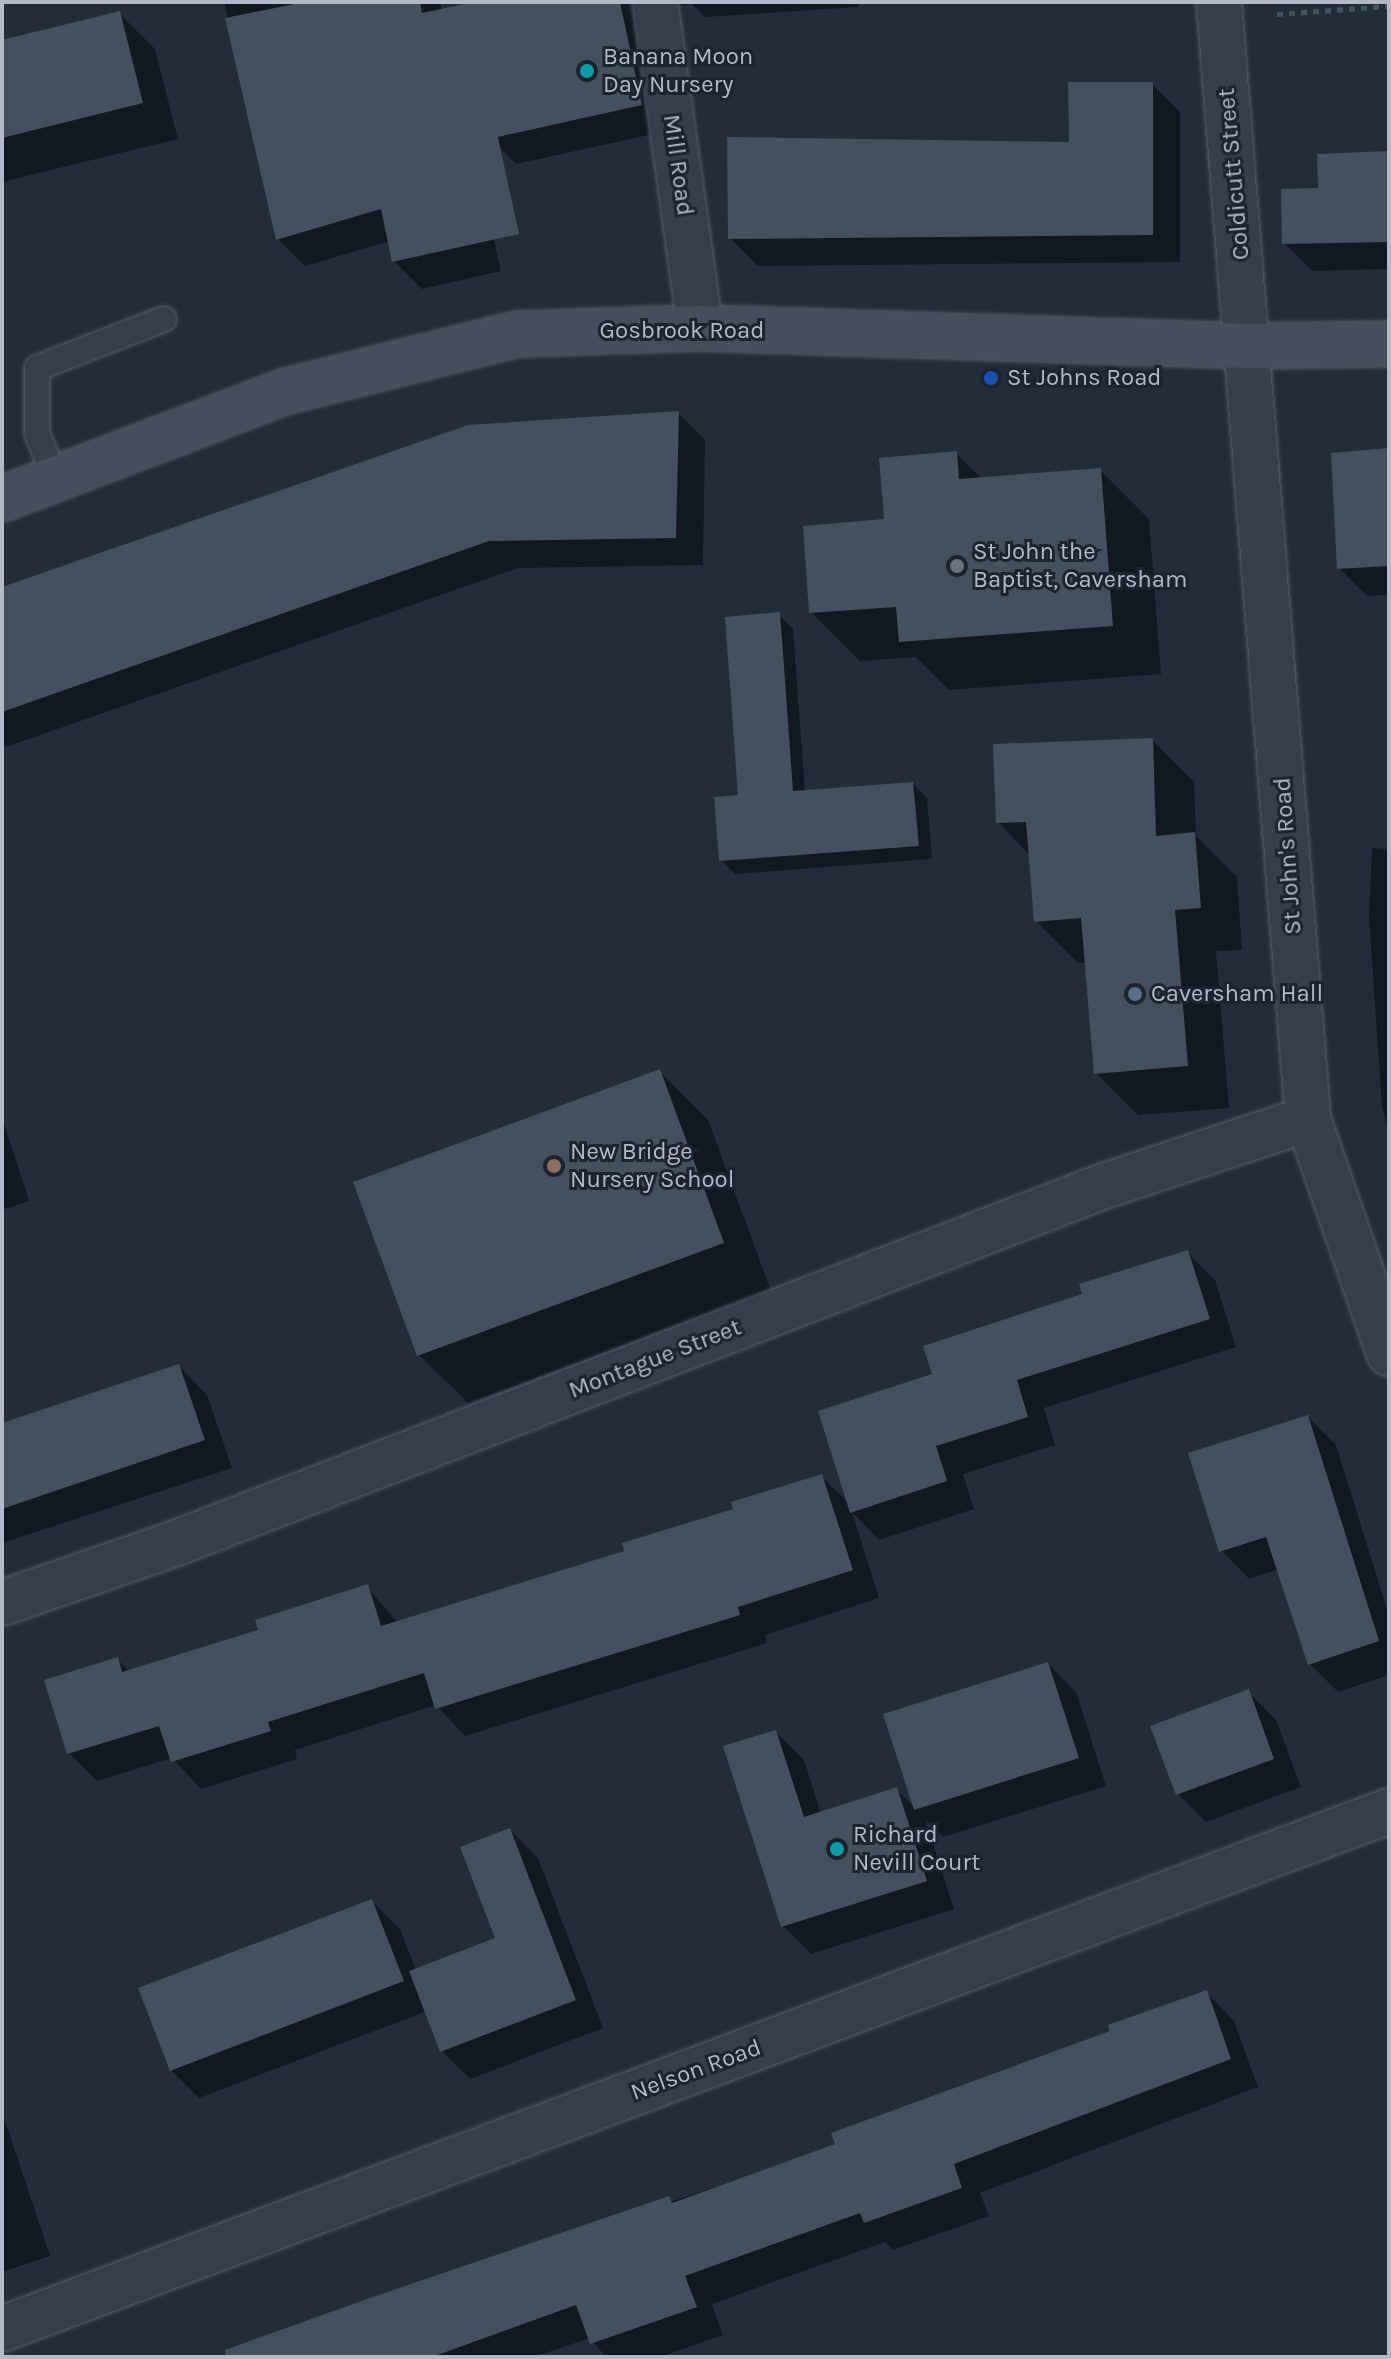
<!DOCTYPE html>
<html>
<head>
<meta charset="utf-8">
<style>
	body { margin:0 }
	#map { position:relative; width:1391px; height:2359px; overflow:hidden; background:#232d3a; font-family:Karla,sans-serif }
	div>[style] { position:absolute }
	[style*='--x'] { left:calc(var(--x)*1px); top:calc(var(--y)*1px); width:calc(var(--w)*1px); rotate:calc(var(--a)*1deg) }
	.shadow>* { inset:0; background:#0007 }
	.building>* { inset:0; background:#44505e }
	.path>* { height:5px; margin-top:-2.5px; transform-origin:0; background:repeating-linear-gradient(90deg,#425658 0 6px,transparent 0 12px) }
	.roads { filter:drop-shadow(0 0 2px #545d68) drop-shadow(0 0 2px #545d68) }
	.lane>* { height:24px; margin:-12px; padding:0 12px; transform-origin:12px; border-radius:12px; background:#363f4a }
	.street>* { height:44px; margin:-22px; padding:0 22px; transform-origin:22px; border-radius:22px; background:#363f4a }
	.secondary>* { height:44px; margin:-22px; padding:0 22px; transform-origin:22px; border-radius:22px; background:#444e5d }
	.dots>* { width:22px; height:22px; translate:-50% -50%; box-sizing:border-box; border:4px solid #1b242f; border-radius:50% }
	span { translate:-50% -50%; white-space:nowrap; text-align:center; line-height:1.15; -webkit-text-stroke:6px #1b242f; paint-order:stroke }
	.poi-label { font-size:24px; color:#b1bac6 }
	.left { translate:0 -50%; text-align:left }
	.street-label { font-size:24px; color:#b1bac6 }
	.frame { position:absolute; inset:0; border:4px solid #b1bac6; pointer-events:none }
</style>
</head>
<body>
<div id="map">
	<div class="shadow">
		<i style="clip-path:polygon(224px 2px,440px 2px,501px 271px,422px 289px,394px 261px,390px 241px,305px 266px,278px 239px)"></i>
		<i style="clip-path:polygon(494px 2px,858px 2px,858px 7px,705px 17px,692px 4px,665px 8px,667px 131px,516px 164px,490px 138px)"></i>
		<i style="clip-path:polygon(119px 13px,155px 49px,178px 139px,2px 182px,2px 43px)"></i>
		<i style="clip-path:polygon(1152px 84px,1180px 112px,1180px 262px,758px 266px,730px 238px,1071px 144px)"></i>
		<i style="clip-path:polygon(1389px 154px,1389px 269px,1312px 271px,1284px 243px,1320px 190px)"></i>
		<i style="clip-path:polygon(678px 413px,705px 440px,703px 565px,518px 568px,6px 747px,2px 742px,2px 589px)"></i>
		<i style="clip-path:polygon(1389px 450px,1389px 595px,1367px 596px,1339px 568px)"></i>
		<i style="clip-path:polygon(956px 453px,982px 479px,1100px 470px,1149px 519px,1161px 674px,949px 690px,916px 657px,860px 661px,811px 612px)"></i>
		<i style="clip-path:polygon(779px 615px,793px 629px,805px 792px,913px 784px,927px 798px,932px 859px,735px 874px,721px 860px,740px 797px)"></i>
		<i style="clip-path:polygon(1152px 740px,1194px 782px,1196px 836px,1237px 877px,1242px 950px,1216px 951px,1229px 1108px,1138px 1115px,1096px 1073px,1086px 963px,1078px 963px,1036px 921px,1030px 855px,998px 822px)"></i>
		<i style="clip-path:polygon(1372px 848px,1389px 849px,1389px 1135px,1382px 1107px,1369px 916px)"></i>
		<i style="clip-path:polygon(659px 1071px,708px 1120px,771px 1291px,468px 1403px,419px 1355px)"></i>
		<i style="clip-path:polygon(2px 1118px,29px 1201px,2px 1210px)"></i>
		<i style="clip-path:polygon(1187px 1252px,1215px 1280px,1236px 1347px,1044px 1408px,1055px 1445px,963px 1474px,974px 1509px,879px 1540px,852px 1512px,879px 1598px,765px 1635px,767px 1643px,465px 1736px,436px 1705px,295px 1750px,297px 1759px,201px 1789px,172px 1758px,97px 1781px,69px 1753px,117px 1659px,130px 1672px,260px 1631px,367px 1587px,398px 1623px,627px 1552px,821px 1476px,849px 1503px,934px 1375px,1084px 1295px)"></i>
		<i style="clip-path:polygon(179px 1366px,207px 1395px,232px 1468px,2px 1543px,2px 1426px)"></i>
		<i style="clip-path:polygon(1308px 1417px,1336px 1445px,1389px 1616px,1389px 1675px,1338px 1692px,1310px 1664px,1279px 1569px,1249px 1579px,1221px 1550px)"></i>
		<i style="clip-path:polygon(1048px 1664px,1076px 1692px,1106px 1786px,943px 1837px,925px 1819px,954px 1909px,811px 1954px,783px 1926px,776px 1732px,804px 1760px,821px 1814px,896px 1789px,915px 1808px)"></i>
		<i style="clip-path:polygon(1248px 1692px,1276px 1720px,1301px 1787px,1206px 1822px,1178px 1794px)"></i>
		<i style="clip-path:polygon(510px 1830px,538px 1858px,603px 2028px,470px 2079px,442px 2051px,427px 2011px,199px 2098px,171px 2070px,372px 1901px,400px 1929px,416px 1970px,497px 1939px)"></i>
		<i style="clip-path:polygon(1206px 1992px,1234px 2021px,1258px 2087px,980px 2193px,989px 2216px,893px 2250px,885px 2242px,712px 2304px,723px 2335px,660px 2357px,606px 2357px,590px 2338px,534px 2357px,279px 2357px,271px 2335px,838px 2146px)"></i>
		<i style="clip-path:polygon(2px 2112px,50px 2256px,2px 2272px)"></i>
	</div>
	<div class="building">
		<i style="clip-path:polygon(304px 2px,420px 2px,422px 13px,473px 2px,620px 2px,642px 105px,498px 137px,519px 234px,392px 262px,381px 209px,276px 240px,225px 18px)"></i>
		<i style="clip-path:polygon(120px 11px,143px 103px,2px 138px,2px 40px)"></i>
		<i style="clip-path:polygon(1068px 82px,1153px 82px,1153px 235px,728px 239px,727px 137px,1069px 142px)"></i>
		<i style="clip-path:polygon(1389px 151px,1389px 242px,1282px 244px,1281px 189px,1318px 188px,1317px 154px)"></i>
		<i style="clip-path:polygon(679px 411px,676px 538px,489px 541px,2px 712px,2px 587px,468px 425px)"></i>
		<i style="clip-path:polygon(1389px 448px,1389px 566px,1337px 569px,1331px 453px)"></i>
		<i style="clip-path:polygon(957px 451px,959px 479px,1101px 468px,1113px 626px,899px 642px,896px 607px,809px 613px,803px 526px,884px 519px,879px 458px)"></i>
		<i style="clip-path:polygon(780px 612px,793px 791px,913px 782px,919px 846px,719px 861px,714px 797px,738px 795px,725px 617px)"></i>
		<i style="clip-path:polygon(1153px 738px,1156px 836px,1195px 832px,1201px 908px,1175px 910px,1188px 1066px,1094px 1074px,1081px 918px,1034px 922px,1026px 822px,996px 823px,993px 744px)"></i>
		<i style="clip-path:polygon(660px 1069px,724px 1243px,417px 1356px,353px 1182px)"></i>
		<i style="clip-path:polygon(1188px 1250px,1210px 1319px,1017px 1380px,1028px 1417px,936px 1446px,947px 1481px,850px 1513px,818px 1411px,932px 1374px,923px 1346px,1082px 1294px,1079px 1284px)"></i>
		<i style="clip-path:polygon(179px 1364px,205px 1440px,2px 1509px,2px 1423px)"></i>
		<i style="clip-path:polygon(1308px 1415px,1379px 1641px,1308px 1665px,1266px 1537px,1219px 1552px,1188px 1453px)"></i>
		<i style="clip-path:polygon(822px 1474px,853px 1570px,738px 1607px,740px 1615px,435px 1709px,424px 1673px,268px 1722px,271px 1731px,171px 1762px,159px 1726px,67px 1754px,44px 1680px,118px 1657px,122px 1672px,258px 1630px,255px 1620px,368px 1584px,381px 1626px,624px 1551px,622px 1543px,733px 1509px,731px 1502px)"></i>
		<i style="clip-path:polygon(1048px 1662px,1079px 1758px,914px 1810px,883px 1714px)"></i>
		<i style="clip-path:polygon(1249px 1689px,1274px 1759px,1176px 1795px,1150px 1726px)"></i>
		<i style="clip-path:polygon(776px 1730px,804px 1817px,897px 1787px,927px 1881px,781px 1927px,723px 1746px)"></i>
		<i style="clip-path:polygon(510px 1828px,576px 2000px,440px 2052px,409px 1971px,495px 1938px,460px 1847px)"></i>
		<i style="clip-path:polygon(372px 1899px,404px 1981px,170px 2071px,138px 1988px)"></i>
		<i style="clip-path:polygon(1207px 1990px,1231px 2059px,954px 2164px,962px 2188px,864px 2223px,860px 2213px,685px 2276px,697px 2307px,590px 2344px,576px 2305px,432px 2357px,226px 2357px,225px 2350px,367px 2299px,669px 2196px,672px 2203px,835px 2144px,831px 2133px,1110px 2031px,1108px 2025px)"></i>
	</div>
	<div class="path">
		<i style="--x:1277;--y:14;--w:112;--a:-4.1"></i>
	</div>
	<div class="roads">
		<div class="lane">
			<i style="--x:56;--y:480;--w:51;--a:-112"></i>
			<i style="--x:37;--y:433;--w:65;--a:-90"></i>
			<i style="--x:37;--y:368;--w:136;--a:-21.1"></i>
		</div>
		<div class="street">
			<i style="--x:655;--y:2;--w:329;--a:82.1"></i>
			<i style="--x:1219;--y:2;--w:1121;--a:85.44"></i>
			<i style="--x:1308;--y:1119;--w:248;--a:70.9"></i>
			<i style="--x:2;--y:1603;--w:184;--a:-19"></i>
			<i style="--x:176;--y:1543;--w:994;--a:-21.04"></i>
			<i style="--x:1104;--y:1186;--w:215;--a:-18.2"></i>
			<i style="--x:2;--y:2329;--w:1481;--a:-20.48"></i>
		</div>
		<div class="secondary">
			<i style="--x:2;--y:499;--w:305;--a:-20.8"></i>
			<i style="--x:287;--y:391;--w:238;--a:-13.9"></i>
			<i style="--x:518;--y:334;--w:182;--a:-1.9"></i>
			<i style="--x:700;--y:328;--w:549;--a:1.88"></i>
			<i style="--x:1249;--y:346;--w:140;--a:-0.8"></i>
		</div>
	</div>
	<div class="dots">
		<i style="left:587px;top:71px;background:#0f9aa8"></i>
		<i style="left:991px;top:378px;background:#1a4fb4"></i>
		<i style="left:957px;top:566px;background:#6b7280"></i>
		<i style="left:1135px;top:994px;background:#5c6f8a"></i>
		<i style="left:554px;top:1166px;background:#8d6e63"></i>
		<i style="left:837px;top:1849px;background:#0f9aa8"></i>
	</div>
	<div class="poi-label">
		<span class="left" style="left:603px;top:71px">Banana Moon<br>Day Nursery</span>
		<span class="left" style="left:1007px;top:378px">St Johns Road</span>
		<span class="left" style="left:973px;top:566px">St John the<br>Baptist, Caversham</span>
		<span class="left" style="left:1151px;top:994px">Caversham Hall</span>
		<span class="left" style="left:570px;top:1166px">New Bridge<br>Nursery School</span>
		<span class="left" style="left:853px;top:1849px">Richard<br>Nevill Court</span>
	</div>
	<div class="street-label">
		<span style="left:678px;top:165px;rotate:82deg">Mill Road</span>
		<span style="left:1234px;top:174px;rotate:-95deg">Coldicutt Street</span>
		<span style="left:682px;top:331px">Gosbrook Road</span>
		<span style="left:1288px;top:856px;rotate:-94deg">St John's Road</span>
		<span style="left:655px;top:1359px;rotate:-21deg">Montague Street</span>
		<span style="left:696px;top:2070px;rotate:-20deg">Nelson Road</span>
	</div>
	<div class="frame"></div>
</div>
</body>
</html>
